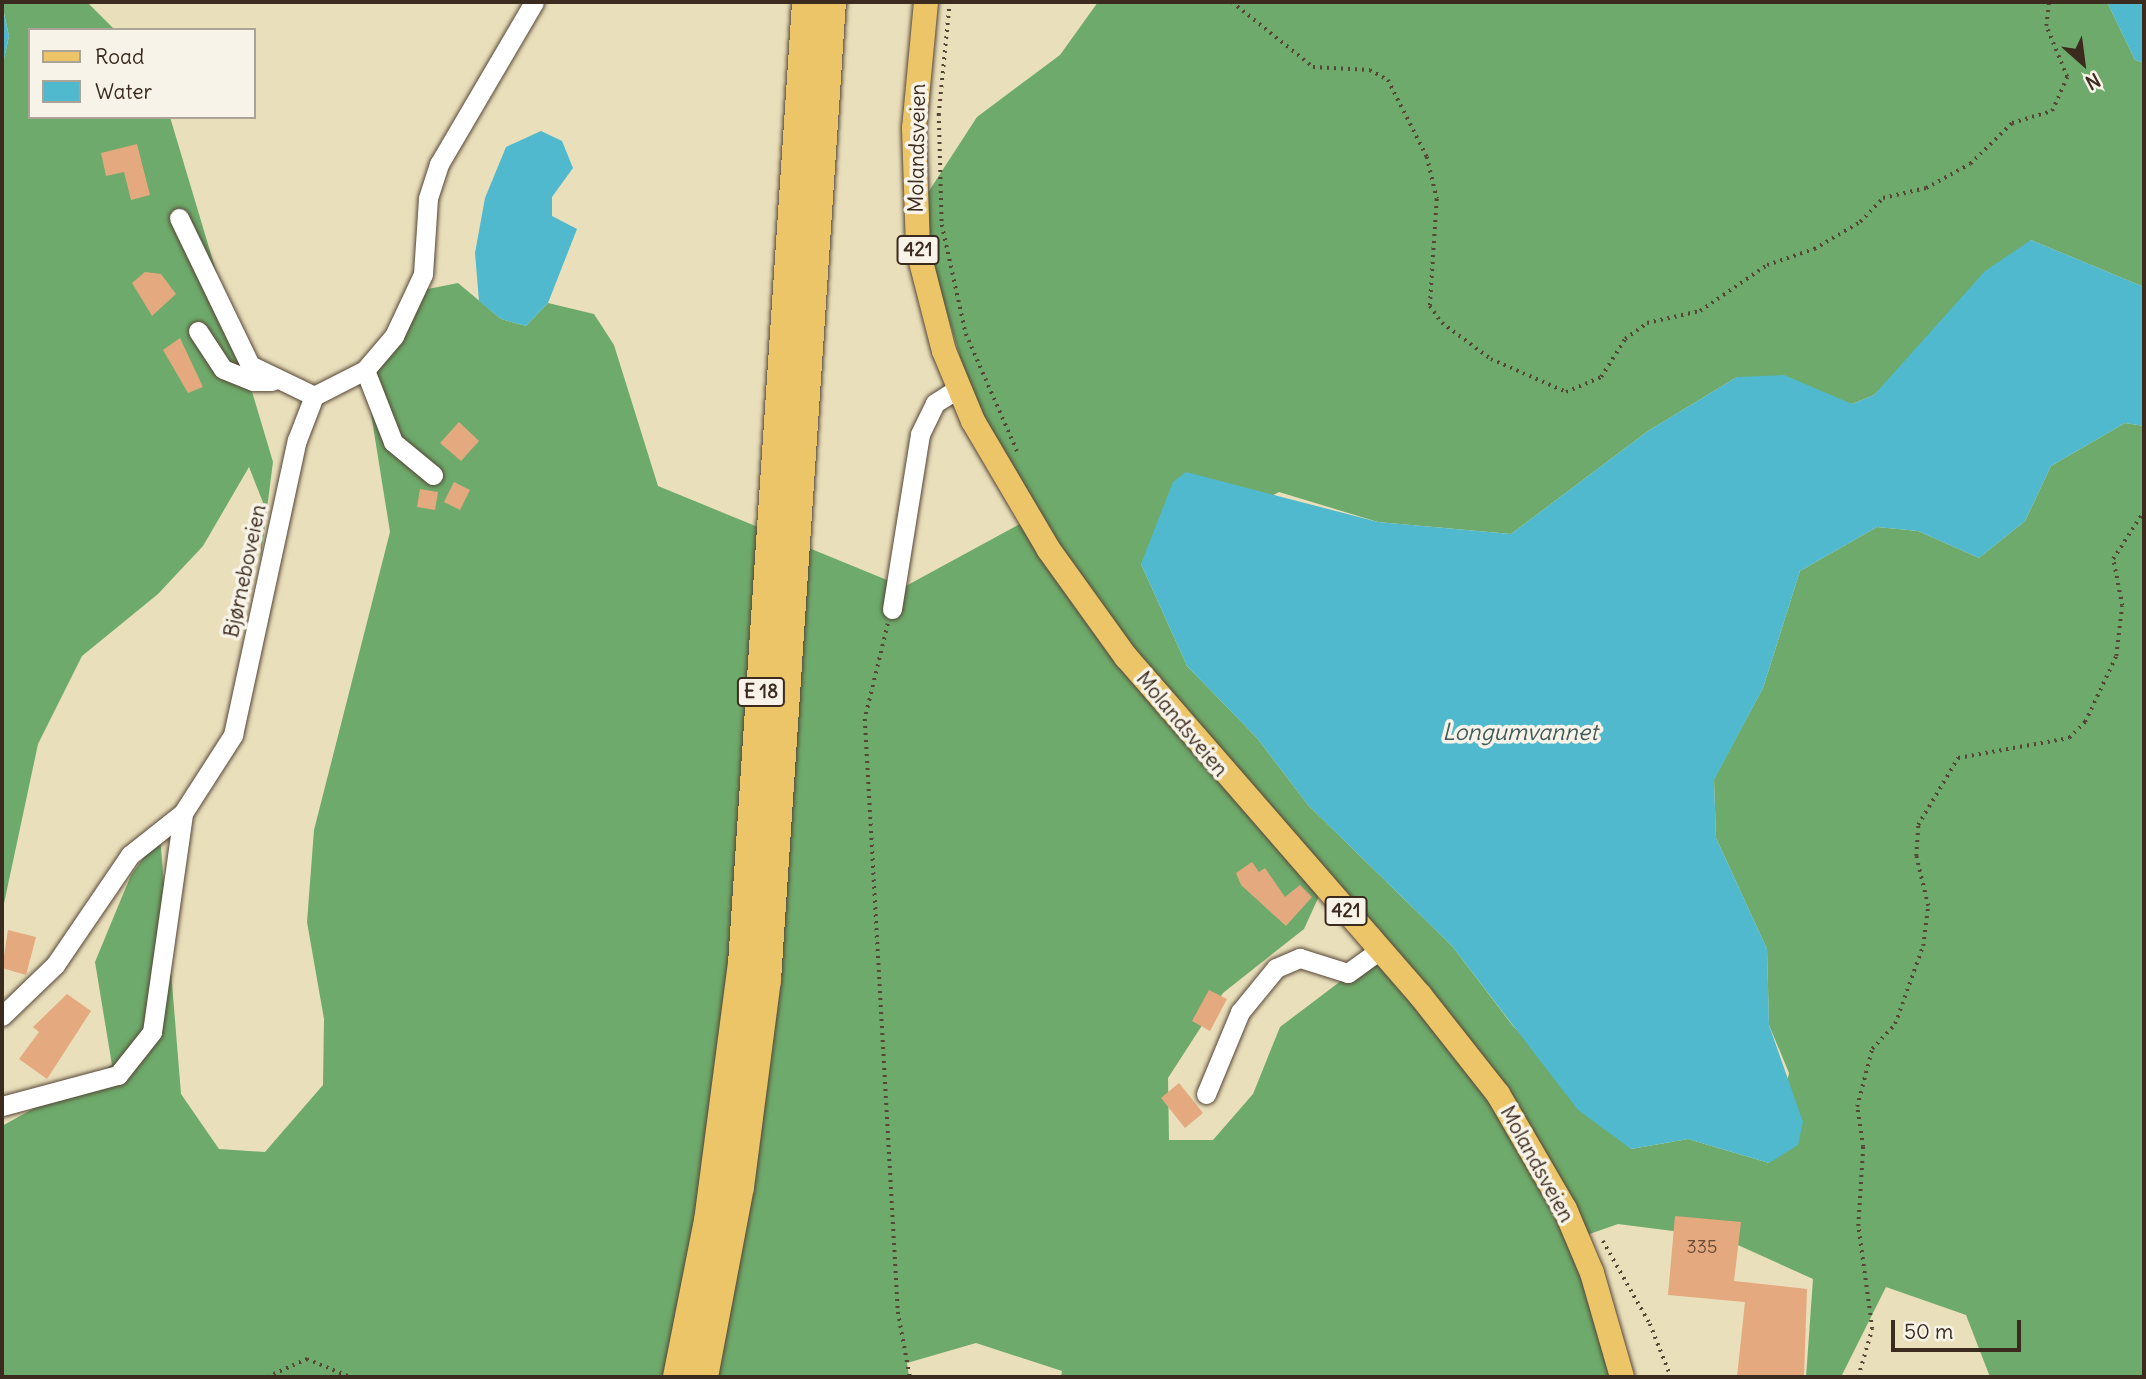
<!DOCTYPE html>
<html>
<head>
<meta charset="utf-8">
<style>
	body { margin:0 }
	#map { position:relative; width:2146px; height:1379px; overflow:hidden; background:#e9dfbb; font-family:Delius,sans-serif }
	div>[style] { position:absolute }
	[style*='--x'] { left:calc(var(--x)*1px); top:calc(var(--y)*1px); width:calc(var(--w)*1px); rotate:calc(var(--a)*1deg) }
	.forest>* { inset:0; background:#6eaa6b }
	.water>* { inset:0; background:#50b9cd }
	.building>* { inset:0; background:#e4a97f }
	.path>* { height:3.5px; margin-top:-1.75px; transform-origin:0; background:repeating-linear-gradient(90deg,#554536 0 2px,transparent 0 7px) }
	.roads { filter:drop-shadow(0 0 2px #554536) drop-shadow(0 0 2px #554536) }
	.minor>* { height:19px; margin:-9.5px; padding:0 9.5px; transform-origin:9.5px; border-radius:9.5px; background:#fff }
	.major>* { height:24px; margin:-12px; padding:0 12px; transform-origin:12px; border-radius:12px; background:#ecc569 }
	.highway>* { height:28px; margin:-14px; padding:0 14px; transform-origin:14px; border-radius:14px; background:#ecc569 }
	span { translate:-50% -50%; white-space:nowrap; text-align:center; line-height:1.15; -webkit-text-stroke:7px #f7f3e8; paint-order:stroke }
	.number-label { font-size:18px; color:#654a36 }
	.number-label span { -webkit-text-stroke-width:0 }
	.shield-label span { padding:2px 5px; background:#f7f3e8; border:2px solid; border-radius:5px; -webkit-text-stroke-width:0 }
	.shield-label { font-size:19px; color:#3b2a1e; font-weight:700 }
	.street-label { font-size:21px; color:#3b2a1e }
	.water-label { font-size:23px; color:#425c5b; font-style:italic }
	.frame { position:absolute; inset:0; border:4px solid #3b2a1e; pointer-events:none }
	.legend { position:absolute; left:28px; top:28px; width:228px; height:91px; box-sizing:border-box; background:#f7f3e8; border:2px solid #aca397; margin:0; padding:9px 12px; list-style:none; font-size:21px; color:#3b2a1e }
	.legend li { display:flex; align-items:center; gap:14px; height:35px }
	.legend b { width:35px; border:2px solid #aca397 }
	.north { position:absolute; left:2048px; top:28px; width:70px; height:70px; -webkit-text-stroke:5px #f7f3e8; paint-order:stroke; rotate:152deg; font-size:19px; font-weight:700; line-height:28px; text-align:center; color:#3b2a1e }
	.north::after { content:''; display:block; margin:auto; width:24px; height:32px; background:#3b2a1e; clip-path:polygon(50% 0,100% 100%,50% 72%,0 100%) }
	.scale { position:absolute; left:1891px; top:1320px; width:130px; height:32px; box-sizing:border-box; border:4px solid #3b2a1e; border-top:0; padding-left:9px; font-size:21px; line-height:24px; white-space:nowrap; color:#3b2a1e; -webkit-text-stroke:5px #f7f3e8; paint-order:stroke }
</style>
</head>
<body>
<div id="map">
	<div class="forest">
		<i style="clip-path:polygon(87px 2px,115px 30px,30px 30px,30px 117px,170px 117px,273px 462px,260px 563px,264px 505px,249px 467px,203px 546px,158px 594px,82px 656px,38px 744px,2px 913px,2px 68px,9px 36px,2px 4px)"></i>
		<i style="clip-path:polygon(evenodd,1098px 2px,2107px 2px,2135px 60px,2144px 63px,2144px 287px,2031px 240px,1874px 395px,1852px 404px,1737px 377px,1648px 431px,1511px 534px,1378px 522px,1279px 492px,1141px 564px,1187px 666px,1257px 738px,1308px 805px,1452px 946px,1513px 1026px,1631px 1149px,1688px 1139px,1769px 1163px,1789px 1073px,1769px 1025px,1767px 949px,1716px 838px,1714px 779px,1763px 688px,1800px 571px,1877px 527px,1918px 531px,1979px 558px,2025px 521px,2051px 466px,2125px 423px,2144px 426px,2144px 1377px,1990px 1377px,1966px 1315px,1886px 1287px,1841px 1377px,1806px 1377px,1813px 1279px,1720px 1237px,1618px 1224px,1584px 1236px,1623px 1377px,1061px 1377px,1062px 1371px,976px 1343px,907px 1363px,909px 1377px,2px 1377px,2px 1126px,112px 1065px,95px 962px,131px 875px,160px 835px,181px 1094px,219px 1149px,265px 1152px,323px 1085px,324px 1019px,307px 922px,314px 830px,390px 532px,366px 382px,413px 292px,458px 283px,501px 319px,526px 326px,548px 303px,594px 314px,614px 345px,658px 486px,904px 587px,1027px 520px,969px 388px,938px 282px,925px 268px,927px 194px,977px 117px,1060px 55px,1098px 2px,1320px 894px,1380px 929px,1362px 965px,1280px 1027px,1253px 1094px,1213px 1140px,1169px 1140px,1168px 1078px,1223px 993px,1304px 929px,1320px 894px)"></i>
	</div>
	<div class="water">
		<i style="clip-path:polygon(2107px 2px,2144px 2px,2144px 63px,2135px 60px)"></i>
		<i style="clip-path:polygon(2px 5px,9px 36px,2px 68px)"></i>
		<i style="clip-path:polygon(541px 131px,562px 141px,573px 168px,552px 197px,552px 216px,577px 229px,548px 303px,526px 326px,501px 319px,479px 301px,475px 253px,485px 198px,506px 147px)"></i>
		<i style="clip-path:polygon(2031px 240px,2144px 287px,2144px 426px,2125px 423px,2051px 466px,2025px 521px,1979px 558px,1918px 531px,1877px 527px,1800px 571px,1763px 688px,1714px 780px,1716px 838px,1767px 949px,1769px 1025px,1803px 1122px,1798px 1145px,1769px 1163px,1688px 1139px,1631px 1149px,1578px 1110px,1452px 946px,1308px 805px,1257px 738px,1187px 666px,1141px 564px,1173px 482px,1186px 472px,1378px 522px,1511px 534px,1648px 431px,1737px 377px,1784px 375px,1852px 404px,1874px 395px,1985px 271px)"></i>
	</div>
	<div class="building">
		<i style="clip-path:polygon(137px 144px,150px 195px,131px 200px,124px 172px,106px 176px,101px 153px)"></i>
		<i style="clip-path:polygon(145px 272px,161px 274px,176px 294px,152px 316px,132px 283px)"></i>
		<i style="clip-path:polygon(180px 338px,203px 387px,188px 393px,163px 350px)"></i>
		<i style="clip-path:polygon(459px 422px,479px 441px,461px 461px,440px 443px)"></i>
		<i style="clip-path:polygon(454px 482px,470px 490px,460px 510px,444px 502px)"></i>
		<i style="clip-path:polygon(420px 489px,438px 492px,435px 510px,417px 507px)"></i>
		<i style="clip-path:polygon(1252px 862px,1259px 872px,1265px 868px,1285px 897px,1300px 885px,1312px 897px,1286px 926px,1241px 885px,1236px 873px)"></i>
		<i style="clip-path:polygon(8px 930px,36px 937px,26px 975px,2px 968px)"></i>
		<i style="clip-path:polygon(1209px 990px,1227px 999px,1210px 1031px,1192px 1021px)"></i>
		<i style="clip-path:polygon(67px 994px,91px 1011px,47px 1079px,19px 1059px,39px 1032px,33px 1027px)"></i>
		<i style="clip-path:polygon(1179px 1083px,1203px 1113px,1185px 1128px,1161px 1098px)"></i>
		<i style="clip-path:polygon(1675px 1216px,1741px 1222px,1734px 1281px,1807px 1289px,1804px 1377px,1737px 1377px,1745px 1302px,1668px 1295px)"></i>
	</div>
	<div class="path">
		<i style="--x:950;--y:2;--w:113;--a:95.6"></i>
		<i style="--x:939;--y:114;--w:111;--a:88.5"></i>
		<i style="--x:942;--y:225;--w:112;--a:77.6"></i>
		<i style="--x:966;--y:334;--w:128;--a:66.4"></i>
		<i style="--x:1232;--y:2;--w:104;--a:38.7"></i>
		<i style="--x:1313;--y:67;--w:57;--a:3"></i>
		<i style="--x:1370;--y:70;--w:21;--a:29"></i>
		<i style="--x:1388;--y:80;--w:86;--a:63.1"></i>
		<i style="--x:1427;--y:157;--w:43;--a:76.6"></i>
		<i style="--x:1437;--y:199;--w:107;--a:93.7"></i>
		<i style="--x:1430;--y:306;--w:21;--a:55"></i>
		<i style="--x:1442;--y:323;--w:61;--a:36.3"></i>
		<i style="--x:1491;--y:359;--w:82;--a:23.7"></i>
		<i style="--x:1566;--y:392;--w:38;--a:-23"></i>
		<i style="--x:1601;--y:377;--w:45;--a:-57.7"></i>
		<i style="--x:1625;--y:339;--w:27;--a:-36"></i>
		<i style="--x:1647;--y:323;--w:54;--a:-12.8"></i>
		<i style="--x:1700;--y:311;--w:81;--a:-34.5"></i>
		<i style="--x:1767;--y:265;--w:50;--a:-18.8"></i>
		<i style="--x:1814;--y:249;--w:53;--a:-30.4"></i>
		<i style="--x:1860;--y:222;--w:33;--a:-46"></i>
		<i style="--x:1883;--y:198;--w:44;--a:-13.1"></i>
		<i style="--x:1926;--y:188;--w:50;--a:-28.6"></i>
		<i style="--x:1970;--y:164;--w:59;--a:-44.3"></i>
		<i style="--x:2012;--y:123;--w:42;--a:-16.7"></i>
		<i style="--x:2052;--y:111;--w:37;--a:-66"></i>
		<i style="--x:2067;--y:77;--w:55;--a:-112.4"></i>
		<i style="--x:2046;--y:26;--w:24;--a:-83"></i>
		<i style="--x:888;--y:624;--w:98;--a:103.6"></i>
		<i style="--x:865;--y:719;--w:594;--a:86.81"></i>
		<i style="--x:898;--y:1312;--w:66;--a:79.5"></i>
		<i style="--x:1603;--y:1241;--w:95;--a:60.5"></i>
		<i style="--x:1650;--y:1324;--w:57;--a:68.4"></i>
		<i style="--x:267;--y:1377;--w:44;--a:-24.2"></i>
		<i style="--x:307;--y:1359;--w:47;--a:22.7"></i>
		<i style="--x:1858;--y:1377;--w:50;--a:-73.7"></i>
		<i style="--x:1872;--y:1329;--w:104;--a:-97.7"></i>
		<i style="--x:1858;--y:1226;--w:79;--a:-86.4"></i>
		<i style="--x:1863;--y:1147;--w:40;--a:-98.5"></i>
		<i style="--x:1857;--y:1107;--w:60;--a:-75.5"></i>
		<i style="--x:1872;--y:1049;--w:34;--a:-47"></i>
		<i style="--x:1895;--y:1024;--w:83;--a:-70.3"></i>
		<i style="--x:1923;--y:946;--w:40;--a:-82.9"></i>
		<i style="--x:1928;--y:906;--w:51;--a:-103.5"></i>
		<i style="--x:1916;--y:856;--w:31;--a:-86"></i>
		<i style="--x:1918;--y:825;--w:78;--a:-59.2"></i>
		<i style="--x:1958;--y:758;--w:113;--a:-10.2"></i>
		<i style="--x:2069;--y:738;--w:23;--a:-45"></i>
		<i style="--x:2085;--y:722;--w:73;--a:-64.8"></i>
		<i style="--x:2116;--y:656;--w:50;--a:-83.2"></i>
		<i style="--x:2122;--y:606;--w:48;--a:-100.8"></i>
		<i style="--x:2113;--y:559;--w:57;--a:-57.1"></i>
	</div>
	<div class="roads">
		<div class="minor">
			<i style="--x:179;--y:218;--w:163;--a:64.2"></i>
			<i style="--x:250;--y:365;--w:71;--a:25.8"></i>
			<i style="--x:198;--y:331;--w:45;--a:56.7"></i>
			<i style="--x:223;--y:369;--w:32;--a:22"></i>
			<i style="--x:253;--y:381;--w:19;--a:0"></i>
			<i style="--x:365;--y:370;--w:77;--a:68.7"></i>
			<i style="--x:393;--y:442;--w:52;--a:39.5"></i>
			<i style="--x:892;--y:609;--w:177;--a:-80.9"></i>
			<i style="--x:920;--y:434;--w:34;--a:-64"></i>
			<i style="--x:935;--y:403;--w:28;--a:-32"></i>
			<i style="--x:2;--y:1016;--w:74;--a:-43.9"></i>
			<i style="--x:55;--y:965;--w:133;--a:-55.7"></i>
			<i style="--x:130;--y:855;--w:68;--a:-38.4"></i>
			<i style="--x:1206;--y:1094;--w:89;--a:-67.5"></i>
			<i style="--x:1240;--y:1012;--w:57;--a:-50.7"></i>
			<i style="--x:1276;--y:968;--w:26;--a:-23"></i>
			<i style="--x:1300;--y:958;--w:50;--a:17.4"></i>
			<i style="--x:1348;--y:973;--w:39;--a:-36"></i>
			<i style="--x:2;--y:1106;--w:120;--a:-15"></i>
			<i style="--x:118;--y:1075;--w:55;--a:-51.7"></i>
			<i style="--x:152;--y:1032;--w:221;--a:-81.9"></i>
			<i style="--x:183;--y:813;--w:93;--a:-57.3"></i>
			<i style="--x:233;--y:735;--w:302;--a:-77.8"></i>
			<i style="--x:297;--y:440;--w:47;--a:-68.9"></i>
			<i style="--x:314;--y:396;--w:57;--a:-27"></i>
			<i style="--x:365;--y:370;--w:45;--a:-49.5"></i>
			<i style="--x:394;--y:336;--w:68;--a:-64.9"></i>
			<i style="--x:423;--y:274;--w:76;--a:-86.2"></i>
			<i style="--x:428;--y:198;--w:36;--a:-72"></i>
			<i style="--x:439;--y:164;--w:188;--a:-59.6"></i>
		</div>
		<div class="major">
			<i style="--x:926;--y:2;--w:127;--a:95.4"></i>
			<i style="--x:914;--y:128;--w:122;--a:88.1"></i>
			<i style="--x:918;--y:250;--w:104;--a:75.6"></i>
			<i style="--x:944;--y:351;--w:76;--a:67.5"></i>
			<i style="--x:973;--y:421;--w:150;--a:59.5"></i>
			<i style="--x:1049;--y:550;--w:132;--a:54.3"></i>
			<i style="--x:1126;--y:657;--w:448;--a:49"></i>
			<i style="--x:1420;--y:995;--w:126;--a:51.8"></i>
			<i style="--x:1498;--y:1094;--w:133;--a:59.8"></i>
			<i style="--x:1565;--y:1209;--w:69;--a:67.1"></i>
			<i style="--x:1592;--y:1273;--w:108;--a:73.9"></i>
		</div>
		<div class="highway">
			<i style="--x:677;--y:1377;--w:159;--a:-78.8"></i>
			<i style="--x:708;--y:1221;--w:259;--a:-82.5"></i>
			<i style="--x:742;--y:964;--w:964;--a:-86.19"></i>
			<i style="--x:704;--y:1377;--w:193;--a:-79.3"></i>
			<i style="--x:740;--y:1187;--w:209;--a:-82.6"></i>
			<i style="--x:767;--y:980;--w:980;--a:-86.2"></i>
		</div>
	</div>
	<div class="number-label">
		<span style="left:1702px;top:1247px">335</span>
	</div>
	<div class="shield-label">
		<span style="left:918px;top:250px">421</span>
		<span style="left:761px;top:692px">E 18</span>
		<span style="left:1346px;top:911px">421</span>
	</div>
	<div class="street-label">
		<span style="left:917px;top:148px;rotate:-89deg">Molandsveien</span>
		<span style="left:245px;top:571px;rotate:-78deg">Bjørneboveien</span>
		<span style="left:1182px;top:724px;rotate:50deg">Molandsveien</span>
		<span style="left:1537px;top:1164px;rotate:61deg">Molandsveien</span>
	</div>
	<div class="water-label">
		<span style="left:1520px;top:732px">Longumvannet</span>
	</div>
	<div class="frame"></div>
	<ul class="legend">
	<li><b style="height:9px;background:#ecc569"></b>Road</li>
	<li><b style="height:19px;background:#50b9cd"></b>Water</li>
	</ul>
	<div class="north">N</div>
	<div class="scale">50 m</div>
</div>
</body>
</html>
